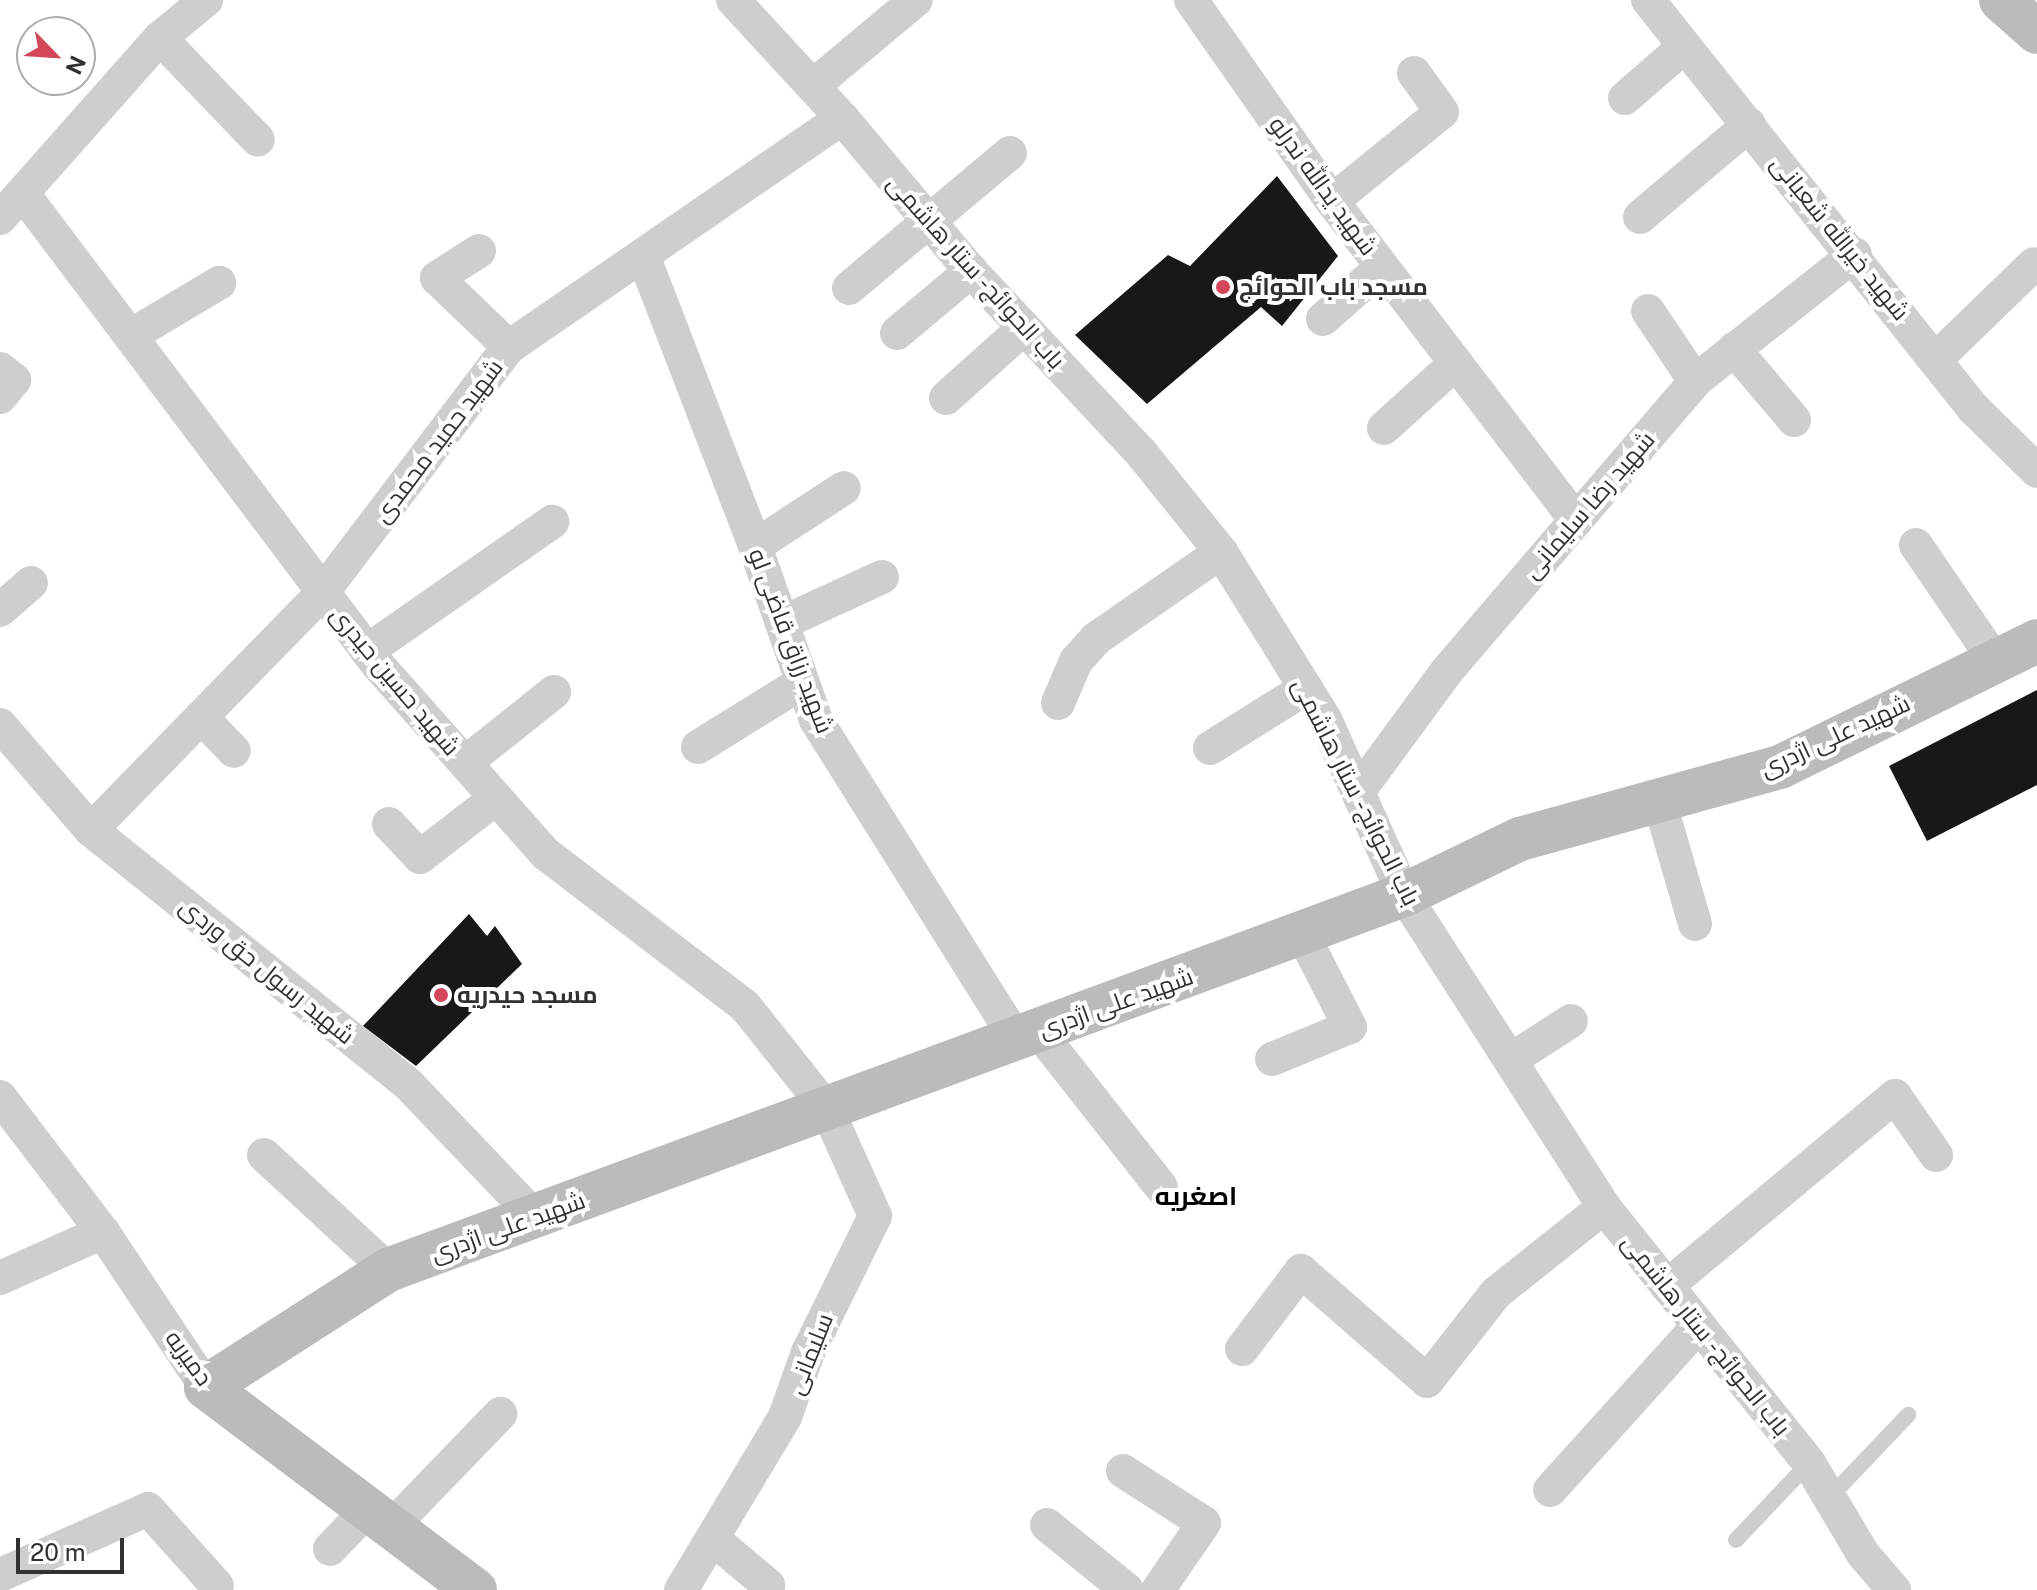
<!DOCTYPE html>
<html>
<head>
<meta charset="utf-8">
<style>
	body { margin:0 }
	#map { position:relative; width:2037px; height:1590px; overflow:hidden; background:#fff; font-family:"Public Sans",Cairo,sans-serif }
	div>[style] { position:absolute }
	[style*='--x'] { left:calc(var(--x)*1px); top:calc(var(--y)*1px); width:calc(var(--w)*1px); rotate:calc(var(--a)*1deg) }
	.building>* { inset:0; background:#181818 }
	.lane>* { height:16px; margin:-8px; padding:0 8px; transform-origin:8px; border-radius:8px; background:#cecece }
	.street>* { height:34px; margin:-17px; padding:0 17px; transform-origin:17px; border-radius:17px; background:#cecece }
	.secondary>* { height:44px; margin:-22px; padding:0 22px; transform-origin:22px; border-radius:22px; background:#bbb }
	.dots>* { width:22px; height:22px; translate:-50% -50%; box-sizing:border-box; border:4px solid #fff; border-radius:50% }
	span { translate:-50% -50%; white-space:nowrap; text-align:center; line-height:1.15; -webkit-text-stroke:8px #fff; paint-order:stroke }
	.street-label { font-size:24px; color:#313131 }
	.poi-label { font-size:24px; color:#313131; font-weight:700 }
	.left { translate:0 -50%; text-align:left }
	.neighbourhood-label { font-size:26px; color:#000; font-weight:700 }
	.north { position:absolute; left:16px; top:16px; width:80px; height:80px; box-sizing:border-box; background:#fff; border:2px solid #adadad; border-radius:50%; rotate:115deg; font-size:22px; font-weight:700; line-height:32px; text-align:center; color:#313131 }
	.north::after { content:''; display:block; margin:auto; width:28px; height:36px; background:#d44659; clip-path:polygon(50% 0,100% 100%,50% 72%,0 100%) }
	.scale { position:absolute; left:16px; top:1538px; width:108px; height:36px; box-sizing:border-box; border:4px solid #313131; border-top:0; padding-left:10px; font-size:24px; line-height:28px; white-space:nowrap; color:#313131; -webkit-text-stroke:6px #fff; paint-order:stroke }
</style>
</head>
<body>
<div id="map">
	<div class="building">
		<i style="clip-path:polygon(1277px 176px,1338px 256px,1282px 326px,1261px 307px,1147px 404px,1075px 335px,1168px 255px,1190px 266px)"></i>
		<i style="clip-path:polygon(2037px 690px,2037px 785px,1927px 841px,1889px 766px)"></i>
		<i style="clip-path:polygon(469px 914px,487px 936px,495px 926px,522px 964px,416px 1066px,363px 1026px)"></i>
	</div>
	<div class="lane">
		<i style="--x:1829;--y:1498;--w:115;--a:-46.4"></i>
		<i style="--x:1736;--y:1540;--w:106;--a:-46.5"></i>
	</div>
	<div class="street">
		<i style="--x:733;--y:0;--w:161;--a:47.3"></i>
		<i style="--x:842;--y:118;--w:200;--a:49.9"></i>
		<i style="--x:971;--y:271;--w:250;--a:46.9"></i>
		<i style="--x:1142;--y:454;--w:126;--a:51.1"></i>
		<i style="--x:1221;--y:552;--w:197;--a:58.1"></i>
		<i style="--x:1325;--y:719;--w:193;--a:65.8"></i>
		<i style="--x:1404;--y:895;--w:371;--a:57.3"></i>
		<i style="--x:1604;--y:1207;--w:328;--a:51.3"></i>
		<i style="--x:1809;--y:1463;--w:106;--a:59.3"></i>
		<i style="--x:1863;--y:1554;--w:48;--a:49.3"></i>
		<i style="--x:1191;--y:0;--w:246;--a:55"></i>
		<i style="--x:1332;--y:201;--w:402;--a:52.6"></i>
		<i style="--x:1648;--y:0;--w:522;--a:51.46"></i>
		<i style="--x:1973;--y:408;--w:90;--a:44.5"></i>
		<i style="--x:160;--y:38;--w:141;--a:46.1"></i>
		<i style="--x:813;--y:86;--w:134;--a:-39.9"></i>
		<i style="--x:1625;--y:98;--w:79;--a:-40.9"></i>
		<i style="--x:24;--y:195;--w:588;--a:53.01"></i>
		<i style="--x:378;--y:665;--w:253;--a:48.4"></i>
		<i style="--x:546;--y:854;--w:250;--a:37.4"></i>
		<i style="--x:745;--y:1006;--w:132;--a:51.5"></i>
		<i style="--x:827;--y:1109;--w:117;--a:65.8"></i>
		<i style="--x:875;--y:1216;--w:152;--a:116.2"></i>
		<i style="--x:808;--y:1352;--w:69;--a:109.5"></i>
		<i style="--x:785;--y:1417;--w:202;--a:121"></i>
		<i style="--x:1332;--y:201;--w:141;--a:-39"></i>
		<i style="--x:1442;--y:112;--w:48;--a:-125.7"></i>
		<i style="--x:1640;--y:217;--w:143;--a:-40.2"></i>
		<i style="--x:0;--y:218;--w:241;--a:-48.4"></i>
		<i style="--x:160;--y:38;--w:60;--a:-39.6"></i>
		<i style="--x:479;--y:251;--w:50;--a:147.3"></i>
		<i style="--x:437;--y:278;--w:100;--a:43.8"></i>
		<i style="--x:644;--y:258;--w:309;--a:68.9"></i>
		<i style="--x:755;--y:546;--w:184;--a:70.7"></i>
		<i style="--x:816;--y:720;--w:377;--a:57.9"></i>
		<i style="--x:849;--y:288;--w:210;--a:-40"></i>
		<i style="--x:1648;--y:311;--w:84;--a:56.1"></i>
		<i style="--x:1323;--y:319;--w:79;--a:-41.4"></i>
		<i style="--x:897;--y:333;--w:97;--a:-40"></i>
		<i style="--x:130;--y:336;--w:104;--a:-30.8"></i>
		<i style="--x:1734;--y:349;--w:93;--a:49.8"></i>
		<i style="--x:1936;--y:359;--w:136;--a:-44.1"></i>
		<i style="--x:0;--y:369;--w:18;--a:38"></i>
		<i style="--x:14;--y:380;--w:22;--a:129"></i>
		<i style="--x:946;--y:398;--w:105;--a:-41.9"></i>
		<i style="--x:1384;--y:428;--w:97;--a:-42.1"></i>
		<i style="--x:1916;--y:545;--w:140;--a:55.7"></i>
		<i style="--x:755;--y:546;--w:106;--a:-33.1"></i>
		<i style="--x:0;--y:610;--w:41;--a:-41.1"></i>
		<i style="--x:782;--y:623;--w:110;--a:-24.7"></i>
		<i style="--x:367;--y:651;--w:226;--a:-34.9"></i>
		<i style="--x:1058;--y:703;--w:46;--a:-66.8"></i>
		<i style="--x:1076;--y:661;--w:31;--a:-48"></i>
		<i style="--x:1097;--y:638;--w:151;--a:-34.7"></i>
		<i style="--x:201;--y:717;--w:47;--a:45.9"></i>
		<i style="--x:0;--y:725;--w:139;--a:49.1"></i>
		<i style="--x:91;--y:830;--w:409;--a:38.7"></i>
		<i style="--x:410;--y:1086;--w:182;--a:46.3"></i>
		<i style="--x:698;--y:747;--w:123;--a:-31.8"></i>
		<i style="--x:1210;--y:748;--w:113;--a:-32"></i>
		<i style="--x:465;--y:763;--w:114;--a:-38.6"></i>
		<i style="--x:1358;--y:792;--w:149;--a:-53.7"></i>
		<i style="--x:1446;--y:672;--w:383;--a:-49.4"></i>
		<i style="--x:1695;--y:381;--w:204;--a:-38.4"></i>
		<i style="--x:1659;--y:800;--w:129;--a:73.8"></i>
		<i style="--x:389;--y:824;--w:45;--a:46.8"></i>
		<i style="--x:420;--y:857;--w:96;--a:-37.8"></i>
		<i style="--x:91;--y:830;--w:331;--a:-45.7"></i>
		<i style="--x:322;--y:593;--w:309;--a:-52.8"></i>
		<i style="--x:509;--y:347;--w:404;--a:-34.5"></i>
		<i style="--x:1039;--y:1032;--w:197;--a:51.8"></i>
		<i style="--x:1272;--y:1059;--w:84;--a:-22.3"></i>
		<i style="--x:1350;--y:1027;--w:106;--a:-117.1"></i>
		<i style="--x:1512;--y:1059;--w:70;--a:-32.8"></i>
		<i style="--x:0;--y:1097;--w:170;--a:52.7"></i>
		<i style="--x:103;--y:1232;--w:186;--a:56.4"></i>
		<i style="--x:264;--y:1155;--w:169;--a:42.8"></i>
		<i style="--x:0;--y:1278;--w:113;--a:-24.1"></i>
		<i style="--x:1667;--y:1286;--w:297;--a:-39.8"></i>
		<i style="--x:1895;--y:1096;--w:72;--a:55.2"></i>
		<i style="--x:1242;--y:1349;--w:98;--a:-52.9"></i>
		<i style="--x:1301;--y:1271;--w:167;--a:41.1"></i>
		<i style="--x:1427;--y:1381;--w:112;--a:-51.9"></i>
		<i style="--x:1496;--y:1293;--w:138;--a:-38.5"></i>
		<i style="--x:1123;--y:1471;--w:96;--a:32.7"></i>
		<i style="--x:1204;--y:1523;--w:81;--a:124.5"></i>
		<i style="--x:1550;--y:1490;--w:222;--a:-47.9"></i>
		<i style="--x:1047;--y:1525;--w:103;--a:39.1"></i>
		<i style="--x:392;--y:1526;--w:156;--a:-46"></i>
		<i style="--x:713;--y:1539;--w:72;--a:39.9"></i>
		<i style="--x:330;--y:1549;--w:55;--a:-46.5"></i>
		<i style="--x:0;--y:1575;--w:162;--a:-24"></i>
		<i style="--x:148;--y:1509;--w:103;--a:48.1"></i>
	</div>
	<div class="secondary">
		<i style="--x:2001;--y:0;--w:48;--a:41.6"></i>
		<i style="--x:475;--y:1590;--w:337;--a:-143"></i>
		<i style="--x:206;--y:1387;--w:216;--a:-32.7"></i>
		<i style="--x:388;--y:1270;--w:1083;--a:-20.26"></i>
		<i style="--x:1404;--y:895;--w:129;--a:-25.8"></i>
		<i style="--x:1520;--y:839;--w:270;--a:-15.5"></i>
		<i style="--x:1780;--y:767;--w:286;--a:-26.1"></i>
	</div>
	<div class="dots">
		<i style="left:1223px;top:287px;background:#d44659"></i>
		<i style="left:441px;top:995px;background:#d44659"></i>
	</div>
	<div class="street-label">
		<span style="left:1323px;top:186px;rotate:54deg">شهید یدالله ندرلو</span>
		<span style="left:1840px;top:238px;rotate:51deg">شهید خیرالله شعبانی</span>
		<span style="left:976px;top:272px;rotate:48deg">باب الحوائج - ستار هاشمی</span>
		<span style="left:438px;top:441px;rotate:-53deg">شهید حمید محمدی</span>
		<span style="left:1589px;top:505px;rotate:-49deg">شهید رضا سلیمانی</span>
		<span style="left:791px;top:641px;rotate:69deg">شهید رزاق قاضی لو</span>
		<span style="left:395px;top:681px;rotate:50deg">شهید حسین حیدری</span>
		<span style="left:1835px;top:736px;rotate:-25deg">شهید علی اژدری</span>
		<span style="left:1356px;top:792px;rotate:63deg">باب الحوائج - ستار هاشمی</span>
		<span style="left:267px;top:971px;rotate:39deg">شهید رسول حق وردی</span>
		<span style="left:1116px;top:1003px;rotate:-20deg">شهید علی اژدری</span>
		<span style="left:508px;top:1227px;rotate:-20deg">شهید علی اژدری</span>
		<span style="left:1706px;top:1335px;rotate:51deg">باب الحوائج - ستار هاشمی</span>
		<span style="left:810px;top:1354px;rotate:-68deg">سلیمانی</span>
		<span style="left:189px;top:1358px;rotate:54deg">دمیریه</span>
	</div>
	<div class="poi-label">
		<span class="left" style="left:1239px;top:287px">مسجد باب الحوائج</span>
		<span class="left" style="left:457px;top:995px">مسجد حیدریه</span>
	</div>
	<div class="neighbourhood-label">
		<span style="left:1196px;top:1196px">اصغریه</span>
	</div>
	<div class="north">N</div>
	<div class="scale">20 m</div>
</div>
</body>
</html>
